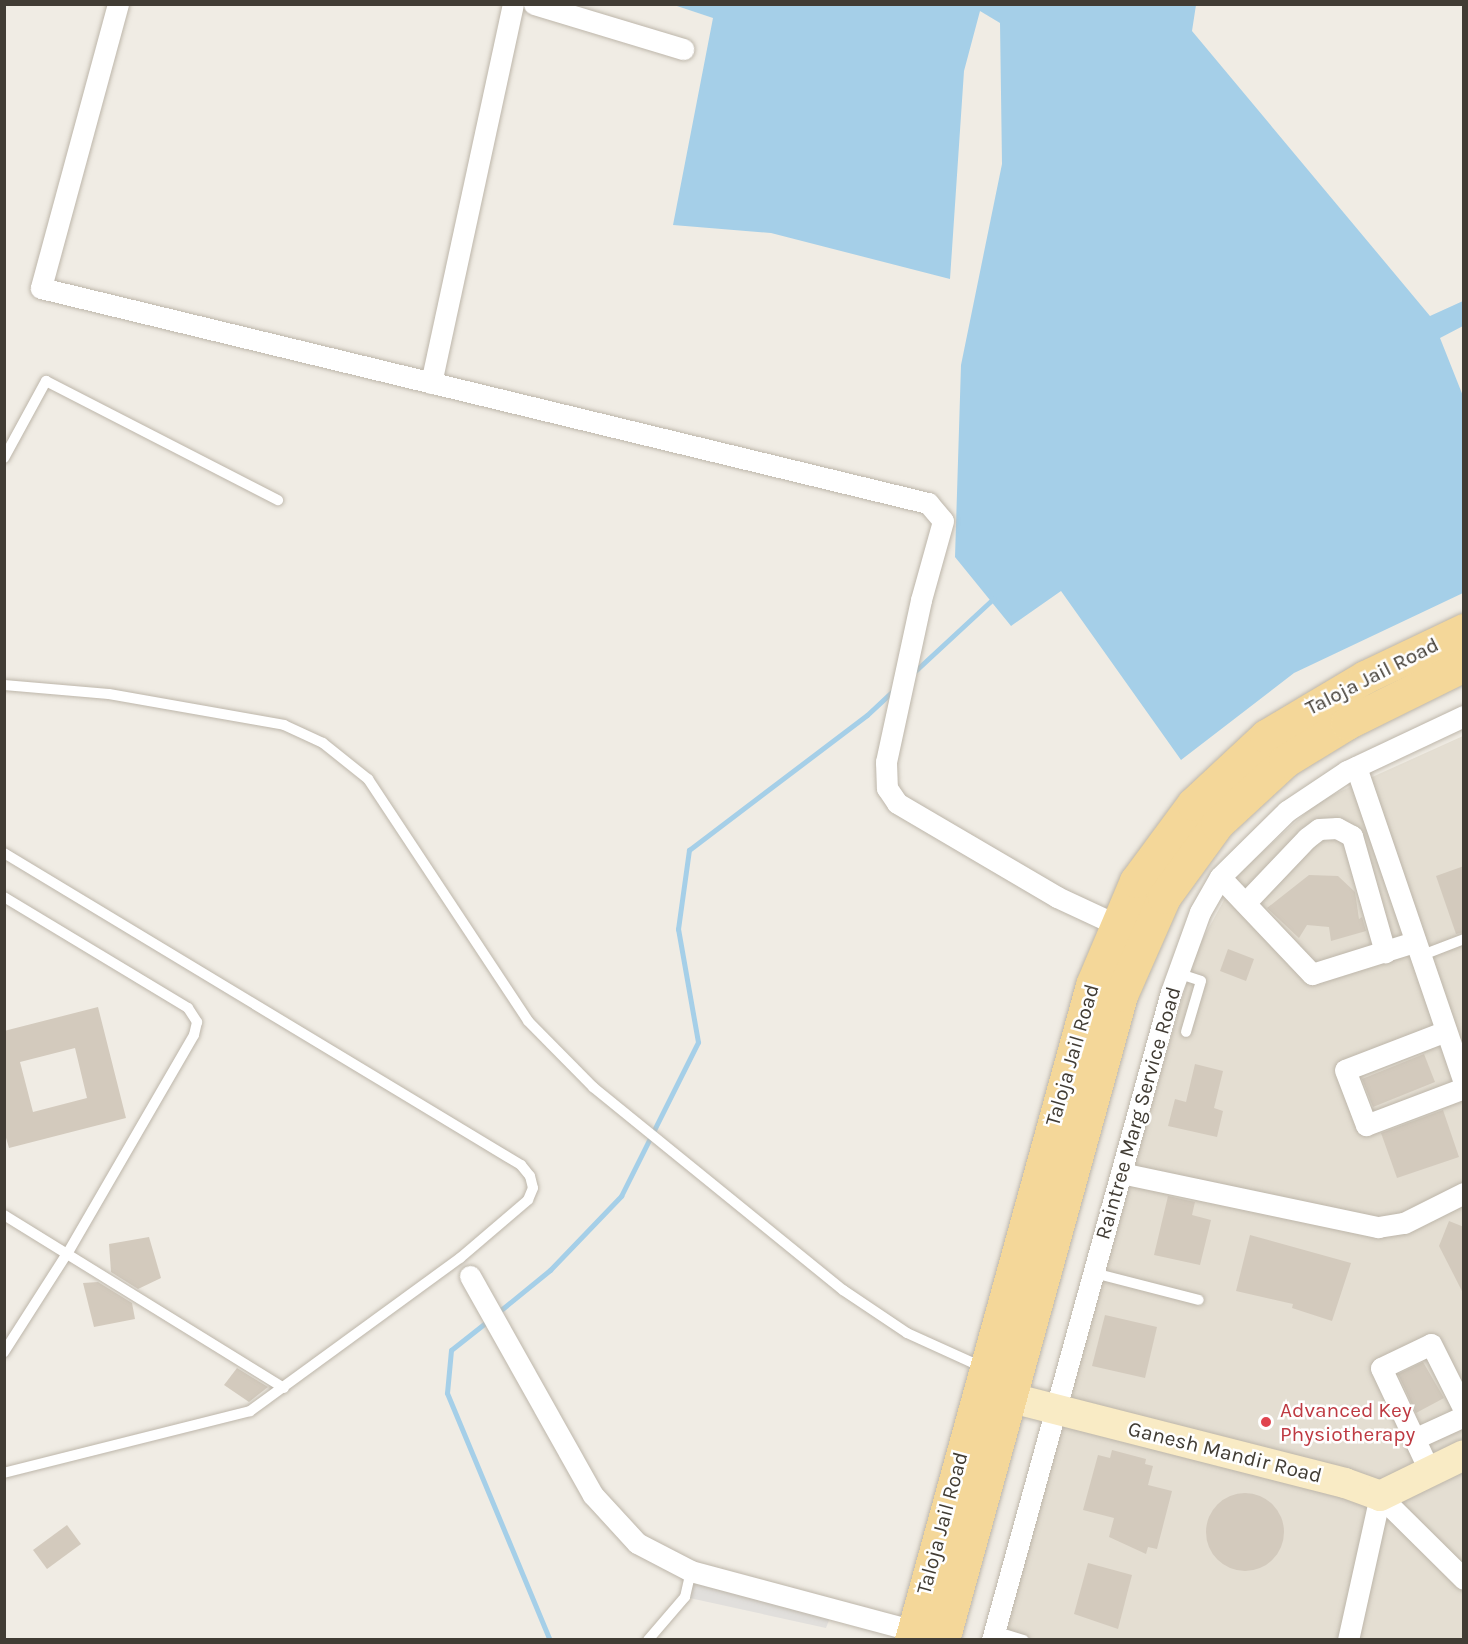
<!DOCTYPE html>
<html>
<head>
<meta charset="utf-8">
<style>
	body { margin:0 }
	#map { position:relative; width:1468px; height:1644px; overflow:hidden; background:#f0ece4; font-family:Karla,sans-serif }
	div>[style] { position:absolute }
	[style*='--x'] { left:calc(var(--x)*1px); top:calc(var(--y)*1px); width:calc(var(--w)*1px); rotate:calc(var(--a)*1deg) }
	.residential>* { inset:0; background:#e4ded2 }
	.parking>* { inset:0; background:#e1dfdc }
	.water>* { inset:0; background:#a5cfe8 }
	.stream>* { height:5px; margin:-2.5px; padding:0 2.5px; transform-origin:2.5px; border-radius:2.5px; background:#a5cfe8 }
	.building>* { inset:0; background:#d3cabd }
	.round { border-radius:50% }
	.roads { filter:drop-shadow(0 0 2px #bdb6aa) drop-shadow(0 0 2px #bdb6aa) }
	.lane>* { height:10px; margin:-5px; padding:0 5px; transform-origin:5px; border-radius:5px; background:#fff }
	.street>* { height:21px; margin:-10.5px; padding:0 10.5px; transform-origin:10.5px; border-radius:10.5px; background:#fff }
	.secondary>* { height:30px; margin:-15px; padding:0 15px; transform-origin:15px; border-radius:15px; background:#f9ebc5 }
	.primary>* { height:33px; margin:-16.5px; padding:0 16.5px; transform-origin:16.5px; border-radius:16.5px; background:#f4d799 }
	.dots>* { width:16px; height:16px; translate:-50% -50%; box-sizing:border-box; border:3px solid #fff; border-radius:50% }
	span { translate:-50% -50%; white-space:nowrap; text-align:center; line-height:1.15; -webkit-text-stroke:5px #fff; paint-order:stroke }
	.street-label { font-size:21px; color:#413c34 }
	.health-label { font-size:21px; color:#be3a42 }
	.left { translate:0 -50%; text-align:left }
	.frame { position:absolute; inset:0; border:6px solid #413c34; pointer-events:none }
</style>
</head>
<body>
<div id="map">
	<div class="residential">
		<i style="clip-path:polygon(1463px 736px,1463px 1639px,997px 1640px,1196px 951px,1239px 873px,1319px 801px)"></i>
	</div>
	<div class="parking">
		<i style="clip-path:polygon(691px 1571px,833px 1610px,826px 1628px,685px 1597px)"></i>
	</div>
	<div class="water">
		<i style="clip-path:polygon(674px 5px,1196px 5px,1192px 31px,1430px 316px,1463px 301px,1463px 326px,1440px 338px,1463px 396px,1463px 593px,1294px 673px,1181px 760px,1061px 591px,1011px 626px,955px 557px,961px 365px,1002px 164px,1000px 23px,980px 11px,964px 71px,950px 279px,771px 233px,673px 225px,713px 18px)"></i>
	</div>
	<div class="stream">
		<i style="--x:913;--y:673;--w:110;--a:-42.8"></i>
		<i style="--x:496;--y:1314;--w:70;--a:-39.2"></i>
		<i style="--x:550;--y:1270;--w:103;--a:-46.2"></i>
		<i style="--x:621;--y:1196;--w:172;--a:-63.4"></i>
		<i style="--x:698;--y:1042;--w:115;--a:-100"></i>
		<i style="--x:678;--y:929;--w:80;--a:-82.1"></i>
		<i style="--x:689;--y:850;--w:223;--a:-37.2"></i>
		<i style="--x:867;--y:715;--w:38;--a:-43"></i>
		<i style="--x:489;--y:1320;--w:48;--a:141.7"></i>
		<i style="--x:451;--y:1350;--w:43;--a:95.3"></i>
		<i style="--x:447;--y:1393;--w:268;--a:67.4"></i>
	</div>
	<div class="building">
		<i style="clip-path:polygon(1464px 866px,1464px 932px,1456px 934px,1436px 876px)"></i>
		<i style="clip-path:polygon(1309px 875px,1338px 876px,1355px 892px,1359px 919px,1362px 917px,1366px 931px,1331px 941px,1329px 927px,1307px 925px,1299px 938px,1267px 908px)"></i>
		<i style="clip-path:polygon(1228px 949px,1254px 959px,1246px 981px,1220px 971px)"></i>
		<i style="clip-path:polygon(evenodd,98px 1007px,126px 1118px,9px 1148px,4px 1131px,4px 1031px,98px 1007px,75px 1048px,87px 1098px,33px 1112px,20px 1062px,75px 1048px)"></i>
		<i style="clip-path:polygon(1424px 1054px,1435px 1082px,1373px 1107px,1362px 1079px)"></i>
		<i style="clip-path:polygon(1195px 1064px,1223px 1071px,1214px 1108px,1223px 1111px,1217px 1137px,1168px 1126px,1175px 1099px,1186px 1102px)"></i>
		<i style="clip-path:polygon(1443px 1110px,1459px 1157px,1397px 1178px,1381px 1133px)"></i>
		<i style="clip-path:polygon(1168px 1196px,1195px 1202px,1192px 1215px,1211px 1220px,1200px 1265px,1154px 1255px)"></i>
		<i style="clip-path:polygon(1449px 1221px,1464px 1227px,1464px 1295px,1439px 1246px)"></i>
		<i style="clip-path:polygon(1250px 1235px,1351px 1263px,1332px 1321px,1292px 1308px,1293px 1304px,1236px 1291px)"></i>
		<i style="clip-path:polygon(149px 1237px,161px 1278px,138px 1289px,111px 1272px,109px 1244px)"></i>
		<i style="clip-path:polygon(98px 1282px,132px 1303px,135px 1319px,94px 1327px,83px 1283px)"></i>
		<i style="clip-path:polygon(1105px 1315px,1157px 1327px,1145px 1378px,1092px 1366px)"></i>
		<i style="clip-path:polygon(1423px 1362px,1444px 1398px,1416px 1413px,1398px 1374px)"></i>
		<i style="clip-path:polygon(237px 1368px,268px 1387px,249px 1402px,224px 1385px)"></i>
		<i style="clip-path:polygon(1112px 1450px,1146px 1459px,1145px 1464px,1153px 1466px,1148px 1485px,1172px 1491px,1157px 1549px,1148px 1547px,1146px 1554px,1109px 1537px,1114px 1518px,1083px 1510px,1098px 1455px,1110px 1458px)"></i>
		<i class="round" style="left:1206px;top:1493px;width:78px;height:78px"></i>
		<i style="clip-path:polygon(67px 1525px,81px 1544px,47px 1569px,33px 1550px)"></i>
		<i style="clip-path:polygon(1088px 1563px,1132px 1575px,1118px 1629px,1074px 1614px)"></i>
	</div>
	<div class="roads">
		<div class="lane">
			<i style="--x:4;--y:458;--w:88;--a:-61.4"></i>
			<i style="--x:46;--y:381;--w:261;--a:27.2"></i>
			<i style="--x:4;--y:685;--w:105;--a:4.9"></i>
			<i style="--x:109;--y:694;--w:178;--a:10"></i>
			<i style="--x:284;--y:725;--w:43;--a:24.8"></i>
			<i style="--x:323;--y:743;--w:58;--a:38.7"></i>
			<i style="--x:368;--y:779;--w:290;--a:56.5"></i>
			<i style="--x:528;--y:1021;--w:93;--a:45.4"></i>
			<i style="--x:593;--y:1087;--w:322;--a:39.1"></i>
			<i style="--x:843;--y:1290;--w:77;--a:33.9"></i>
			<i style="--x:907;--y:1333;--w:82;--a:24.4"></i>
			<i style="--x:4;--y:853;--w:604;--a:31.11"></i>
			<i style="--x:521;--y:1165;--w:14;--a:51"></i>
			<i style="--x:530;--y:1176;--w:12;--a:76"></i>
			<i style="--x:533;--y:1188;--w:13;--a:113"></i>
			<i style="--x:528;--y:1200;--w:89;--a:139.5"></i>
			<i style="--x:460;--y:1258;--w:260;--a:143.9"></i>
			<i style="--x:250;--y:1411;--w:254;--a:165.9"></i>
			<i style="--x:4;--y:897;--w:215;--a:31.1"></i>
			<i style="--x:188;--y:1008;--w:17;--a:57"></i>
			<i style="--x:197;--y:1022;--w:13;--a:103"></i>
			<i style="--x:194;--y:1035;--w:251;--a:120.1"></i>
			<i style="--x:68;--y:1252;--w:119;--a:122.6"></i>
			<i style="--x:1420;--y:956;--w:47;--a:-21.1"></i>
			<i style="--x:1177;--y:973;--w:25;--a:18"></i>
			<i style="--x:1201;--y:981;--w:53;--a:106.4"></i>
			<i style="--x:4;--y:1215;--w:329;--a:31.7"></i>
			<i style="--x:1094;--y:1273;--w:108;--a:14.4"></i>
			<i style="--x:994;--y:1631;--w:31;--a:17"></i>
			<i style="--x:648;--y:1640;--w:57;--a:-49.3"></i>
			<i style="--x:685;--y:1597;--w:27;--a:-77"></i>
		</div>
		<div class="street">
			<i style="--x:118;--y:4;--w:294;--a:105.2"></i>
			<i style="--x:41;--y:288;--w:913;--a:13.63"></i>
			<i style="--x:928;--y:503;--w:23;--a:50"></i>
			<i style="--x:943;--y:521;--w:82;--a:105.6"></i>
			<i style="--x:921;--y:600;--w:166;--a:102.2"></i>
			<i style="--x:886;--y:762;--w:26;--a:88"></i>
			<i style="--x:887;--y:788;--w:18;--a:56"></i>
			<i style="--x:897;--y:803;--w:186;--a:30.4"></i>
			<i style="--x:1057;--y:897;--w:64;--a:25"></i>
			<i style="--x:534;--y:4;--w:156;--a:16.8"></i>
			<i style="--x:431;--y:383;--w:388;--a:-77.8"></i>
			<i style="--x:1356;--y:767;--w:334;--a:71.1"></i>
			<i style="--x:1220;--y:877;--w:134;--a:46.5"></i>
			<i style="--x:1312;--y:974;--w:107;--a:-17.4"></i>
			<i style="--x:1246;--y:902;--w:88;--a:-46.4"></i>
			<i style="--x:1307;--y:838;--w:15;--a:-37"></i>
			<i style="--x:1319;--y:829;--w:18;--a:-3"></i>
			<i style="--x:1337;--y:828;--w:17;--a:28"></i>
			<i style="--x:1352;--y:836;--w:121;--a:74.1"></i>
			<i style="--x:1446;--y:1031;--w:108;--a:158.9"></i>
			<i style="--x:1345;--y:1070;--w:59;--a:69.1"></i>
			<i style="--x:1366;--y:1125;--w:105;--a:-20.7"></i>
			<i style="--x:1121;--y:1173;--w:263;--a:11.9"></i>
			<i style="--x:1378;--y:1227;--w:26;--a:-9"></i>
			<i style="--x:1404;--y:1223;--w:67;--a:-26.6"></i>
			<i style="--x:470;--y:1276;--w:251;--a:60.7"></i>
			<i style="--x:593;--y:1495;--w:65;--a:47.5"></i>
			<i style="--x:637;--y:1543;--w:61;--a:27.4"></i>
			<i style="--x:691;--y:1571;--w:243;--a:15"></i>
			<i style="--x:1416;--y:1438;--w:53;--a:-24.6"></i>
			<i style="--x:1430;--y:1472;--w:115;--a:-115.2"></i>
			<i style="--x:1381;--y:1368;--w:55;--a:-25.6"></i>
			<i style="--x:1431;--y:1344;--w:74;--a:63.4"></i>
			<i style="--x:1380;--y:1496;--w:118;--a:44.7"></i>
			<i style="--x:992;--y:1640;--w:672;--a:-74.56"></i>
			<i style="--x:1171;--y:992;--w:85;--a:-70.1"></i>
			<i style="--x:1200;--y:912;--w:40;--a:-60.3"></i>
			<i style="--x:1220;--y:877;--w:94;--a:-44.6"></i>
			<i style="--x:1287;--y:811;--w:72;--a:-33.7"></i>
			<i style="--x:1347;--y:771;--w:129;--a:-25.2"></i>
			<i style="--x:1348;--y:1640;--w:148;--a:-77.5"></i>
		</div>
		<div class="secondary">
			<i style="--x:988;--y:1392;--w:368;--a:14.3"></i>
			<i style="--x:1345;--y:1483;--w:37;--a:20"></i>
			<i style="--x:1380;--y:1496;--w:93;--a:-26"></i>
		</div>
		<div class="primary">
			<i style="--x:911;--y:1640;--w:680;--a:-74.55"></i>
			<i style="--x:1092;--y:985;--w:113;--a:-67.1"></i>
			<i style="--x:1136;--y:881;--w:96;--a:-53.5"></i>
			<i style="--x:1193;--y:804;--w:100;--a:-43"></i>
			<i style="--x:1266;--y:736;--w:115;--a:-30.8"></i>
			<i style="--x:1365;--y:677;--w:110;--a:-25.4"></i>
			<i style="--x:943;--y:1640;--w:669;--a:-74.57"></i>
			<i style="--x:1121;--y:995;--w:107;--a:-66.3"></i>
			<i style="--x:1164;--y:897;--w:90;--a:-54"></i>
			<i style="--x:1217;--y:824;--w:93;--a:-42.8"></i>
			<i style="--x:1285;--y:761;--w:73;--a:-31.5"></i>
			<i style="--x:1347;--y:723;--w:131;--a:-26.4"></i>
		</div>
	</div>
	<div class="dots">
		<i style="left:1266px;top:1422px;background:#e0444e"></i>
	</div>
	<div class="street-label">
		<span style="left:1372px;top:676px;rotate:-27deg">Taloja Jail Road</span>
		<span style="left:1072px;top:1055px;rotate:-74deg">Taloja Jail Road</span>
		<span style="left:1138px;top:1113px;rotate:-74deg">Raintree Marg Service Road</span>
		<span style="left:1225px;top:1452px;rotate:14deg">Ganesh Mandir Road</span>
		<span style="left:942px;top:1523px;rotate:-75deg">Taloja Jail Road</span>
	</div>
	<div class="health-label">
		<span class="left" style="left:1280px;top:1422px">Advanced Key<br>Physiotherapy</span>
	</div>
	<div class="frame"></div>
</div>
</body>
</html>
